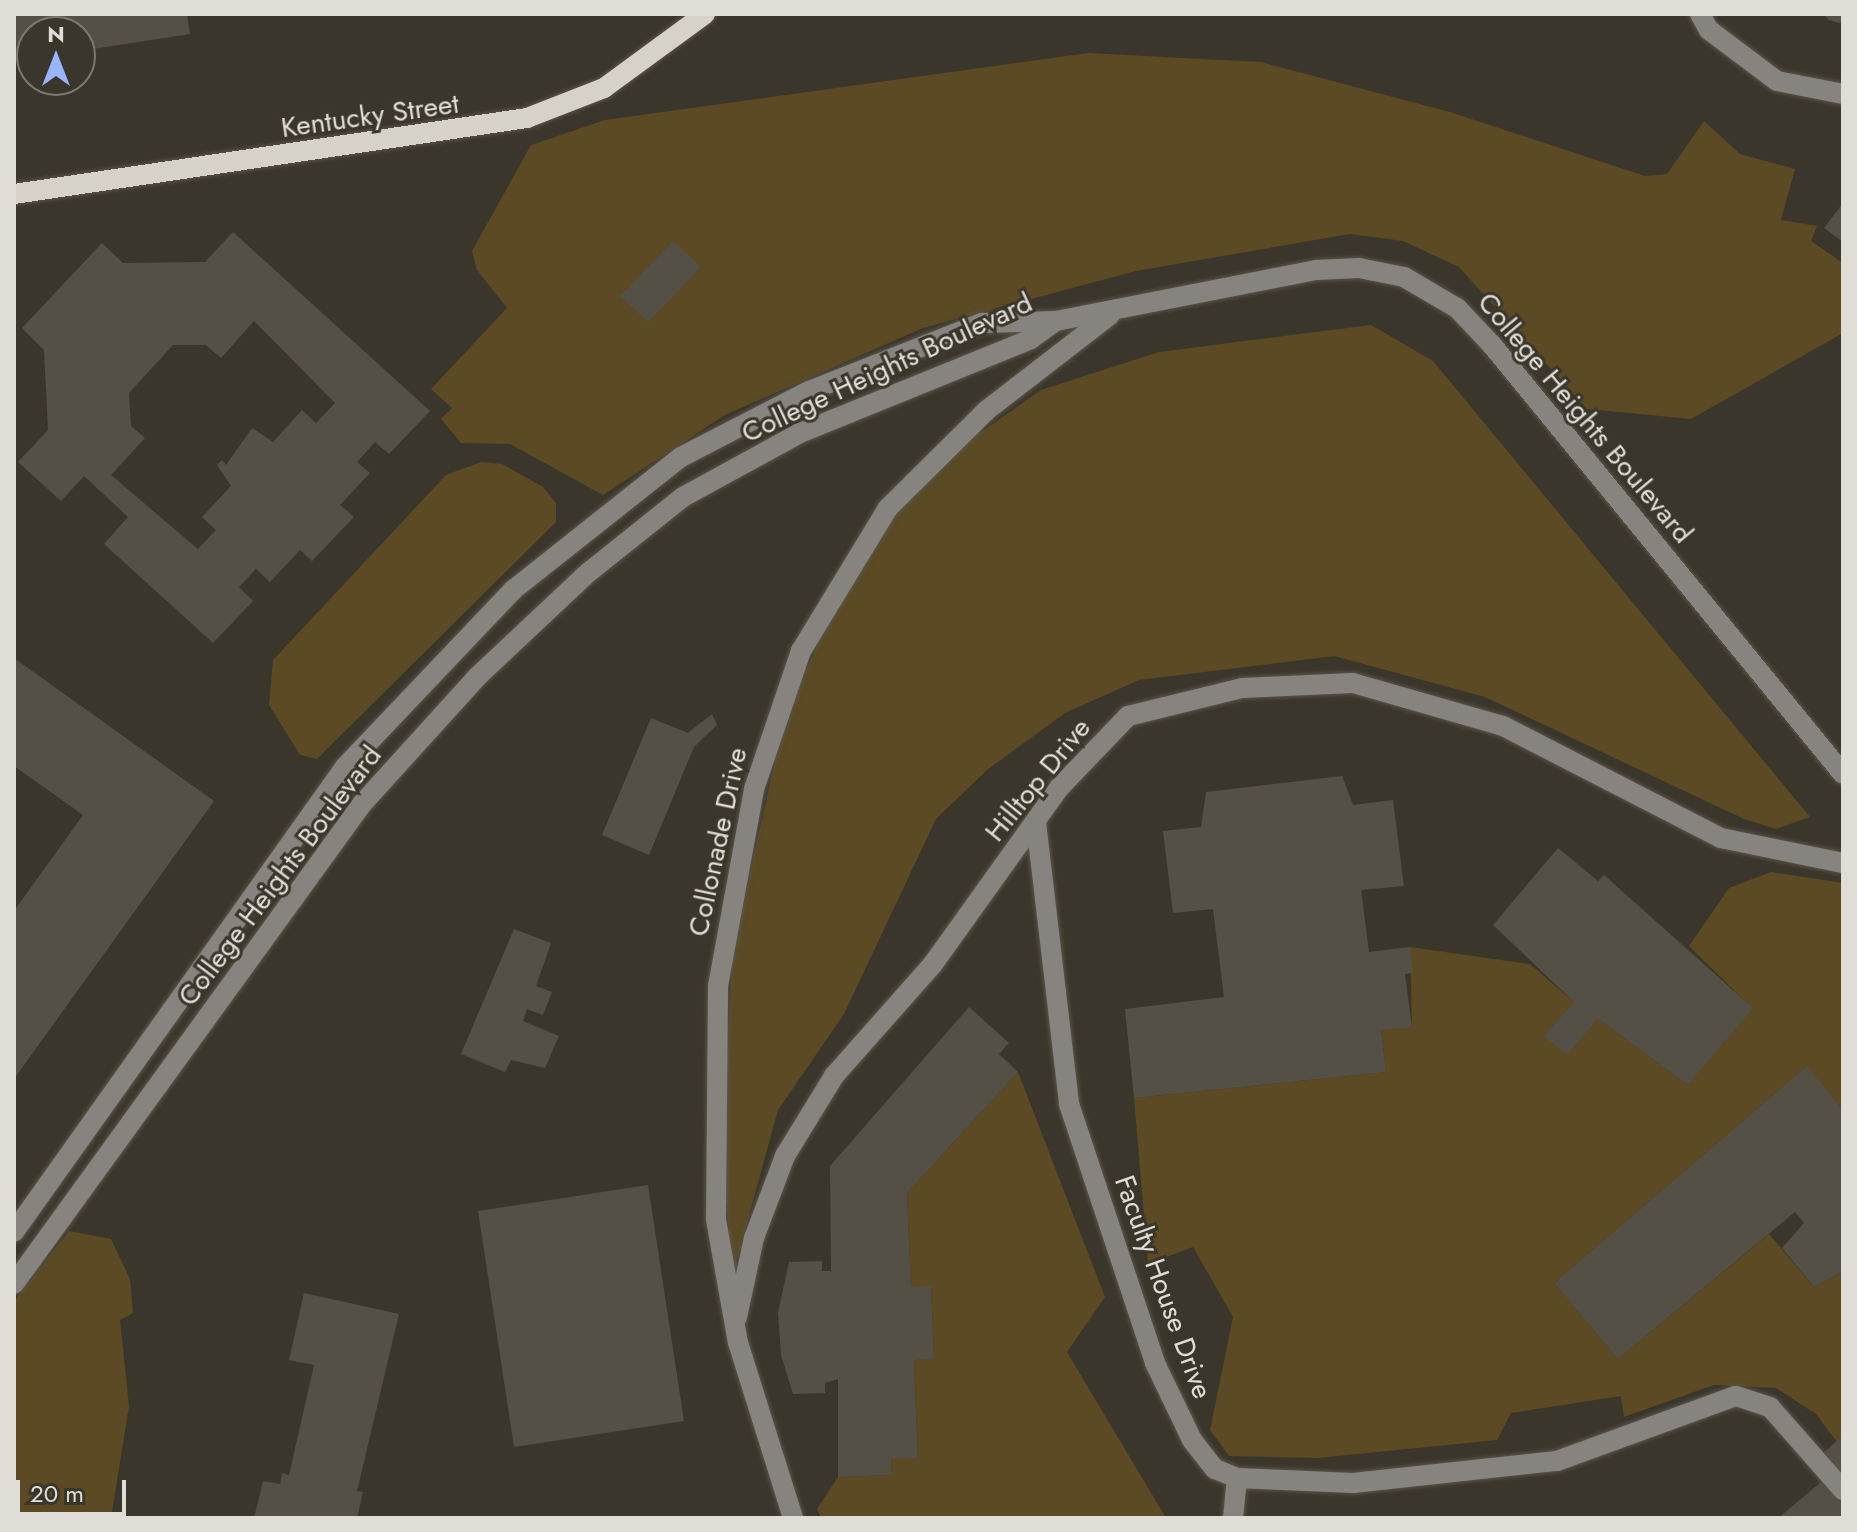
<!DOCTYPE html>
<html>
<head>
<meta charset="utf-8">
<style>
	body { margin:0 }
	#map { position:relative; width:1857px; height:1532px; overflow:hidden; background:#3b362b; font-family:Jost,sans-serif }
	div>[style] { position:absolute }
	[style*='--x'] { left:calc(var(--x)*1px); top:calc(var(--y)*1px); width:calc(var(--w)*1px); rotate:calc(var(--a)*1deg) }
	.green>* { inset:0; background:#5b4a23 }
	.building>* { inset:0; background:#555045 }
	.roads { filter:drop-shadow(0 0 2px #59544a) drop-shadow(0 0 2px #59544a) }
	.minor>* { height:20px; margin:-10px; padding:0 10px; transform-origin:10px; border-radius:10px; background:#87847f }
	.major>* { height:20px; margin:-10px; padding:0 10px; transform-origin:10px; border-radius:10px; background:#d7d2c7 }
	span { translate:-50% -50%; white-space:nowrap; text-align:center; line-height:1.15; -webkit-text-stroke:6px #3b362b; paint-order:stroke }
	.street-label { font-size:28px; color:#e0ddd6 }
	.frame { position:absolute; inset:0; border:16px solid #e0ddd6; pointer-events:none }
	.north { position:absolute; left:16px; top:16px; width:80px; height:80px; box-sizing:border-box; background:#3b362b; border:2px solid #7d796f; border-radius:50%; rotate:0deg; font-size:22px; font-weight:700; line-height:32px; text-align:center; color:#e0ddd6 }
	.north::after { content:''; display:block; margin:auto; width:28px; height:36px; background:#97b6fd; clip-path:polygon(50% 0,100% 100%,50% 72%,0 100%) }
	.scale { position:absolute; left:16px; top:1480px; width:110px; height:36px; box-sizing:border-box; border:4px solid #e0ddd6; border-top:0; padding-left:10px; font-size:24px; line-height:28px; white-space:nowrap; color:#e0ddd6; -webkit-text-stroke:6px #3b362b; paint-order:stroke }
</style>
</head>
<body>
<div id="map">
	<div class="green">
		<i style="clip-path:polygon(1088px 53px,1261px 62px,1450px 112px,1645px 176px,1667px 174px,1704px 121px,1740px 154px,1795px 169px,1781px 220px,1817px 226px,1811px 241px,1843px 263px,1843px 333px,1691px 419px,1587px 409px,1459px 267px,1403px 241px,1350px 234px,1136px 271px,923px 328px,725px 415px,603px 495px,510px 444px,461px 443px,441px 419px,452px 408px,431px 389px,507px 308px,477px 270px,472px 251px,531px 145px,605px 120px)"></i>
		<i style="clip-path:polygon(1371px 325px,1433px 361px,1810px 817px,1776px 829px,1744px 819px,1485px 697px,1334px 656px,1139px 680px,1065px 713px,987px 770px,936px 819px,844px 1014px,778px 1110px,731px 1281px,723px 1128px,733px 949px,784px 721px,840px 593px,930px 468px,1041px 390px,1159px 352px)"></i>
		<i style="clip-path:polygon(481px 462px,502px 464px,543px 487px,556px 503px,556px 522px,317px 759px,300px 755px,269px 705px,273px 660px,446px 475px)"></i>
		<i style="clip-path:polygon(1771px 872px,1843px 883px,1843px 1110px,1806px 1067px,1554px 1283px,1618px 1359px,1769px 1234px,1814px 1287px,1843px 1271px,1843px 1436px,1837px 1442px,1816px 1414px,1776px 1388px,1714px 1385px,1624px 1417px,1621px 1396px,1511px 1413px,1497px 1440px,1318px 1458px,1229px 1456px,1210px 1430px,1233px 1317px,1193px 1247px,1148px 1264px,1134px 1098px,1386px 1072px,1381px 1030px,1412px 1026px,1410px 947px,1530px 964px,1574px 1002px,1545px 1036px,1567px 1054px,1598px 1019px,1688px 1085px,1752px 1008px,1689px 946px,1729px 888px)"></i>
		<i style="clip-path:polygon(1018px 1072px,1105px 1297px,1067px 1352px,1166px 1518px,821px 1518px,817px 1509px,838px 1477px,892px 1475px,891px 1459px,918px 1457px,914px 1360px,934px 1358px,931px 1287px,911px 1287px,907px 1193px)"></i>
		<i style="clip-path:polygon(69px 1231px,111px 1239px,130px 1279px,133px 1313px,120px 1320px,129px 1406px,111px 1518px,14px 1518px,14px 1301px)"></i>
	</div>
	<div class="building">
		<i style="clip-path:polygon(14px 14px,187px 14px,190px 34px,80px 51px,80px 32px,32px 32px,32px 59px,14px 61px)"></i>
		<i style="clip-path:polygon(1824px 14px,1843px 14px,1843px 24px,1829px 20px)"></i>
		<i style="clip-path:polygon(1843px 203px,1843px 242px,1824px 228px)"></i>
		<i style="clip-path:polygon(evenodd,233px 232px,430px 411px,389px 454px,375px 442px,357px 462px,370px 473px,340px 505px,354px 517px,312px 561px,300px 550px,270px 582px,256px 569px,239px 587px,253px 601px,213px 643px,104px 544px,128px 517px,84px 476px,61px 501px,18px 462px,48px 430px,44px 350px,22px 328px,102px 243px,123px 263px,205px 262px,233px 232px,254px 321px,335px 403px,316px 423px,302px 410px,273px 442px,252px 428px,226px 465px,222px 460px,217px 465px,231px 486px,202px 517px,216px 530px,198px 549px,111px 475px,145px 438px,131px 426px,129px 393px,173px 345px,206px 345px,221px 358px,254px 321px)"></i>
		<i style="clip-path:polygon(673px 241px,701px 267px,648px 322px,620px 296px)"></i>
		<i style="clip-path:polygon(14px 658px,214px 801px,14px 1079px,14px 911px,83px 815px,14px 766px)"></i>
		<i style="clip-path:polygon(712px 714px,717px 725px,694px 747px,649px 855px,602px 835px,651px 718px,688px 733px)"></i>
		<i style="clip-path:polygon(1342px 776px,1353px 805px,1393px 800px,1404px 886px,1361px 890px,1369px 952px,1410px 947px,1412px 960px,1413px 973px,1405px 974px,1412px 1027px,1381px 1030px,1386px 1072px,1134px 1098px,1125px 1009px,1224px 997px,1213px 909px,1173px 913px,1163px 831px,1201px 827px,1206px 792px)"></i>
		<i style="clip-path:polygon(1558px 848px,1598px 881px,1604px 875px,1753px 1008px,1688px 1085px,1598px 1019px,1567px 1055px,1544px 1036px,1574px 1002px,1493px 925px)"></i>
		<i style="clip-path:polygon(514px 929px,551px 943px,536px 986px,552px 992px,543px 1015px,527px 1009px,523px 1021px,559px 1036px,545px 1068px,511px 1060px,505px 1072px,461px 1054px)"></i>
		<i style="clip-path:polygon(969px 1007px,1009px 1043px,999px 1054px,1018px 1072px,907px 1193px,911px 1287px,931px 1286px,934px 1359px,914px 1360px,918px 1458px,891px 1459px,892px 1475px,838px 1477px,838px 1379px,825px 1383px,825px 1393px,793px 1394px,781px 1355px,778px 1313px,789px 1262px,822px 1261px,822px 1271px,831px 1271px,830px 1166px)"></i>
		<i style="clip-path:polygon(1807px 1066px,1843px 1110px,1843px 1271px,1814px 1287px,1782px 1248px,1804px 1223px,1795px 1212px,1618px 1359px,1554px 1283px)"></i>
		<i style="clip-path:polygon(648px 1185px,684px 1421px,514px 1447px,478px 1211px)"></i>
		<i style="clip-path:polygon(304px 1293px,399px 1314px,357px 1491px,363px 1492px,357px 1518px,254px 1518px,263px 1481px,280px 1484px,282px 1473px,289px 1475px,314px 1365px,289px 1360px)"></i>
		<i style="clip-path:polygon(1843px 1436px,1843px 1475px,1824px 1452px)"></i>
		<i style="clip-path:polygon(1826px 1478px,1843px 1498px,1843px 1518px,1778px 1518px)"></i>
	</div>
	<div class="roads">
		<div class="minor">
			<i style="--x:1700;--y:14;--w:18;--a:61"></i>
			<i style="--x:1709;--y:30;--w:85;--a:36.9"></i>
			<i style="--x:1777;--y:81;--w:67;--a:11.1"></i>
			<i style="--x:1036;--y:822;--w:284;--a:83.3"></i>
			<i style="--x:1069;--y:1104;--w:273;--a:71.6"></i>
			<i style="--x:1155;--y:1363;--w:85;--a:64.3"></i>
			<i style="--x:1192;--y:1440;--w:37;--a:52"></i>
			<i style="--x:1215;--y:1469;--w:24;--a:22"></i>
			<i style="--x:1237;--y:1478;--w:116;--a:2.5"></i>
			<i style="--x:1353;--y:1483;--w:205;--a:-6.2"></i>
			<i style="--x:1557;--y:1461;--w:190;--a:-20"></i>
			<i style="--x:1736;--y:1396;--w:36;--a:18"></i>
			<i style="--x:1770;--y:1407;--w:111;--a:48.7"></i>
			<i style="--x:14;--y:1232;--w:571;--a:-54.56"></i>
			<i style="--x:345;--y:767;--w:244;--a:-46.5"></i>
			<i style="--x:513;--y:590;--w:214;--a:-38.4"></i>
			<i style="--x:681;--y:457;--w:144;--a:-27.3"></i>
			<i style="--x:809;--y:391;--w:186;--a:-21.5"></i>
			<i style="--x:982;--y:323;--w:74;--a:-1.5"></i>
			<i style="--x:1056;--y:321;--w:265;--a:-11.1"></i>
			<i style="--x:1316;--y:270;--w:43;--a:-2.7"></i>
			<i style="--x:1359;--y:268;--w:46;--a:11.3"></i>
			<i style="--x:1404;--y:277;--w:61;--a:30.3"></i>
			<i style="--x:1457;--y:308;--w:51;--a:46.6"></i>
			<i style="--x:1492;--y:345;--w:554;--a:50.71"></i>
			<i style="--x:14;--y:1284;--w:593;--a:-54.06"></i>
			<i style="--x:362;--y:804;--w:171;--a:-47.8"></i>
			<i style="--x:477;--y:677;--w:154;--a:-43.2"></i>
			<i style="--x:589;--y:572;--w:120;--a:-38.6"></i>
			<i style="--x:683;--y:497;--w:133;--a:-28.7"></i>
			<i style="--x:800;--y:433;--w:249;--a:-22.1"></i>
			<i style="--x:1031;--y:339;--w:31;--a:-36"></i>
			<i style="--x:737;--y:1317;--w:81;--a:-77.9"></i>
			<i style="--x:754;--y:1238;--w:88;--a:-69.3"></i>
			<i style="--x:785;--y:1156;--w:94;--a:-58.5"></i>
			<i style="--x:834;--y:1076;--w:149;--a:-48.5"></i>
			<i style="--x:933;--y:964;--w:216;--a:-54.4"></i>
			<i style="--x:1059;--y:788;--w:100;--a:-46.2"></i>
			<i style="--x:1128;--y:716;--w:117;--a:-13.8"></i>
			<i style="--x:1242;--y:688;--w:111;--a:-2.6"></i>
			<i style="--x:1353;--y:683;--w:156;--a:16"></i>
			<i style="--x:1503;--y:726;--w:245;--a:27.2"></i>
			<i style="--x:1721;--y:838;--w:125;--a:11.6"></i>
			<i style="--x:793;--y:1518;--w:183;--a:-107.4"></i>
			<i style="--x:738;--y:1343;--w:126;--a:-100.1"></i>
			<i style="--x:716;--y:1219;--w:233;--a:-89.5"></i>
			<i style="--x:718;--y:986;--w:200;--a:-79.6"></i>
			<i style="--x:754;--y:789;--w:146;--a:-71.2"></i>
			<i style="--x:801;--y:651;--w:167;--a:-58.7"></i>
			<i style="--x:888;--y:508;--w:139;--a:-44.7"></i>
			<i style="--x:987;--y:410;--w:155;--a:-37.7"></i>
			<i style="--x:1233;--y:1518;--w:40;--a:-84.3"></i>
		</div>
		<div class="major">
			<i style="--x:14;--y:194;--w:519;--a:-8.43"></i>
			<i style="--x:527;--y:118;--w:83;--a:-21.3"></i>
			<i style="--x:604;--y:88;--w:125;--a:-36.2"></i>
		</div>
	</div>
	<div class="street-label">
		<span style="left:370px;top:116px;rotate:-8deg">Kentucky Street</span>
		<span style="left:887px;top:368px;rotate:-25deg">College Heights Boulevard</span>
		<span style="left:1585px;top:418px;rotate:50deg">College Heights Boulevard</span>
		<span style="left:1038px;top:780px;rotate:-51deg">Hilltop Drive</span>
		<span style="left:718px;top:842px;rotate:-78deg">Collonade Drive</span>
		<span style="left:280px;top:876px;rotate:-53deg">College Heights Boulevard</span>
		<span style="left:1163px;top:1287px;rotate:70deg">Faculty House Drive</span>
	</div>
	<div class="frame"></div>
	<div class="north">N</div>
	<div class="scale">20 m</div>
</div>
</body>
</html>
